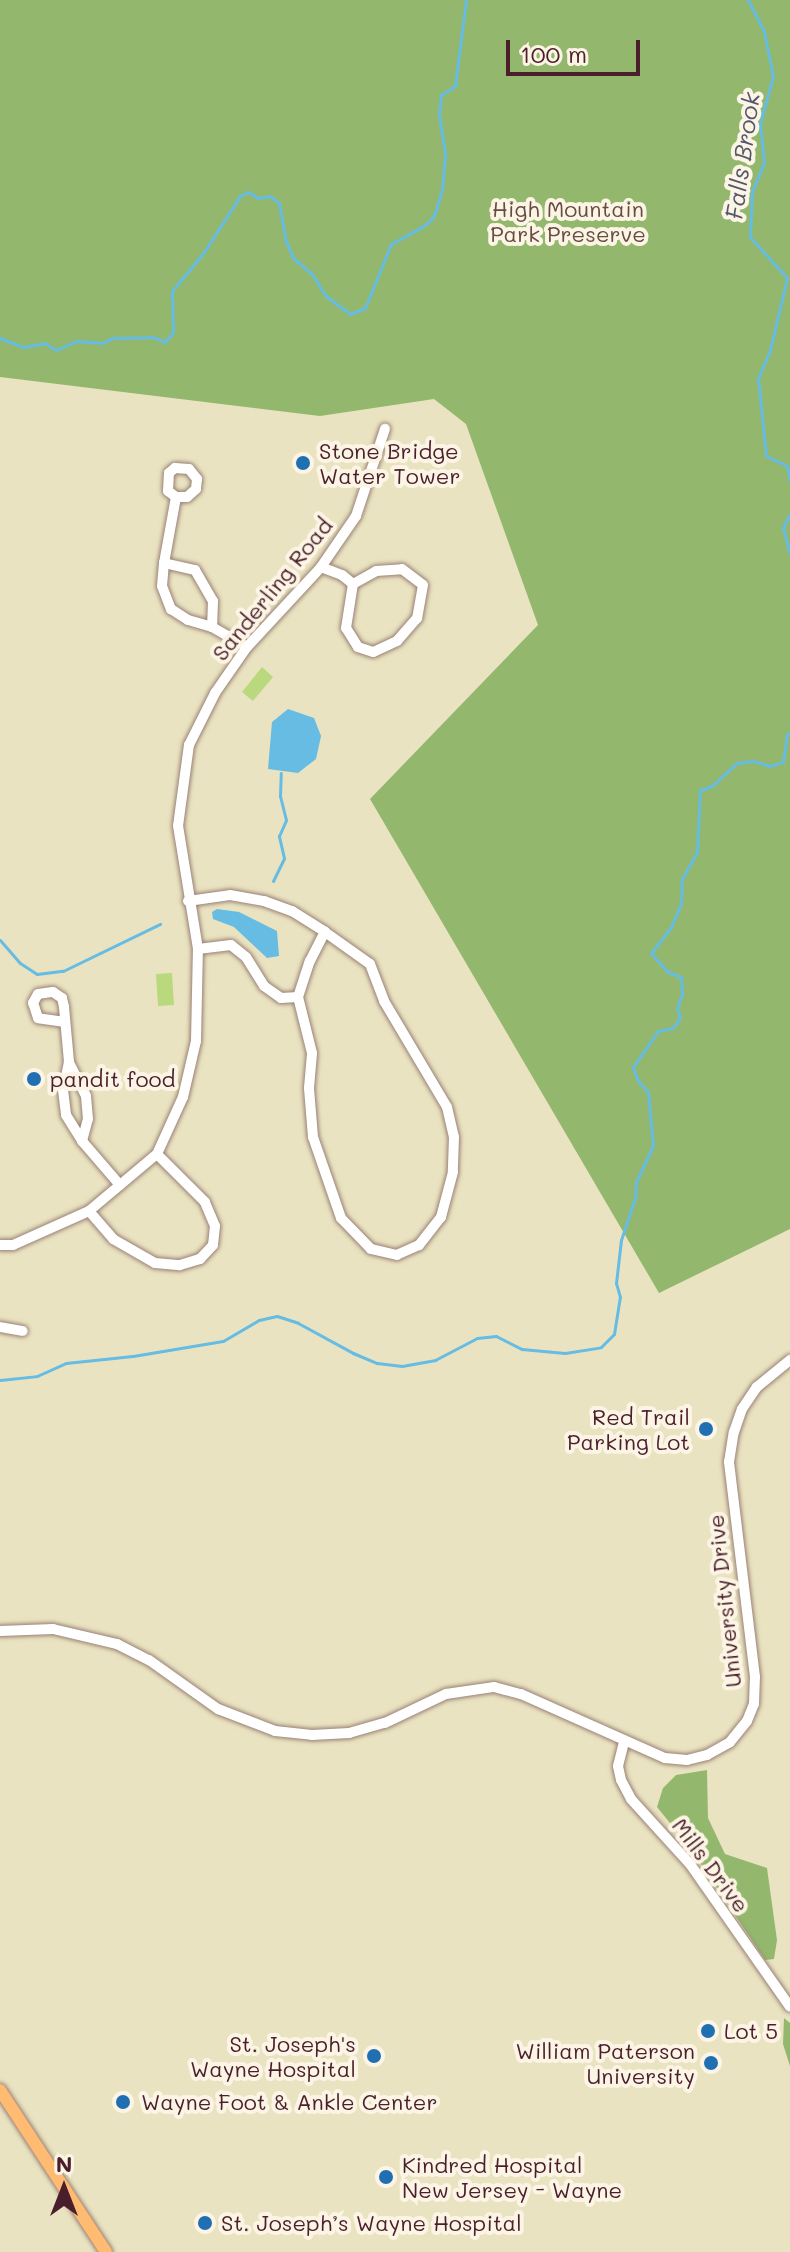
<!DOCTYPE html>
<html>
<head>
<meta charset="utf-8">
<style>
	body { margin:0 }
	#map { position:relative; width:790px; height:2252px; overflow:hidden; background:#eae3c1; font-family:Mali,sans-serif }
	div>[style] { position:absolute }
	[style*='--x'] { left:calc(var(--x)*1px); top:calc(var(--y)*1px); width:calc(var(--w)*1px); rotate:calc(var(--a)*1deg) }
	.green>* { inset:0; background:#bad87e }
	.forest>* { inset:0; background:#93b86d }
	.water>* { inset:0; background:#66bce2 }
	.stream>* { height:3px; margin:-1.5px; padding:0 1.5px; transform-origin:1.5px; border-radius:1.5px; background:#66bce2 }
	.roads { filter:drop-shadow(0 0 2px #9a8176) drop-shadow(0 0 2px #9a8176) }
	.minor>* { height:10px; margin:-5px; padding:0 5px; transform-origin:5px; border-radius:5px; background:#fff }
	.major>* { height:12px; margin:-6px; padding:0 6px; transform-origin:6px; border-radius:6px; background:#ffbb71 }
	.dots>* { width:22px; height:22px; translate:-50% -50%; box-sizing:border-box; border:4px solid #fcf5e5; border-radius:50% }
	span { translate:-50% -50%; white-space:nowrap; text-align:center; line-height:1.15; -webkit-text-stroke:8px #fcf5e5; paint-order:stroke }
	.park-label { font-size:22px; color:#664d40 }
	.poi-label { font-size:22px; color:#4a1f2b }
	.left { translate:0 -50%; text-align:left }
	.right { translate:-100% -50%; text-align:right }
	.street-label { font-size:22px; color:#4a1f2b }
	.water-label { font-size:24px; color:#54566b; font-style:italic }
	.north { position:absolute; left:24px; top:2148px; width:80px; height:80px; -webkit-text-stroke:6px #fcf5e5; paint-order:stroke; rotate:0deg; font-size:22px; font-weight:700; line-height:32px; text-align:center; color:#4a1f2b }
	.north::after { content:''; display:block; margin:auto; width:28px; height:36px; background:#4a1f2b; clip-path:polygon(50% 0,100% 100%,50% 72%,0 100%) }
	.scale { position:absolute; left:506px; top:40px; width:134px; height:36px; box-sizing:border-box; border:4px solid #4a1f2b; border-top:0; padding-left:10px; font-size:24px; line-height:28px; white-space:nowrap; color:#4a1f2b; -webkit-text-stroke:6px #fcf5e5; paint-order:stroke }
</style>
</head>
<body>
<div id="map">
	<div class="green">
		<i style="clip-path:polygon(262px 667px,273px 677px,253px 701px,242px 692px)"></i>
		<i style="clip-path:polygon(172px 973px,174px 1005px,158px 1006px,156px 974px)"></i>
	</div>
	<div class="forest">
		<i style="clip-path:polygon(0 0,790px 0,790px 1229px,659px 1293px,370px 799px,538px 625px,466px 424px,434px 399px,320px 416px,0 377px)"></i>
		<i style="clip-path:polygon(707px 1770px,708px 1818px,725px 1854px,767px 1868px,777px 1940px,774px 1959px,765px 1960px,691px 1849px,657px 1807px,663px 1788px,676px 1775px)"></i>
		<i style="clip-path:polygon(784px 2018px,790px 2023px,790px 2066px,783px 2044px)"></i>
	</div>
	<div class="water">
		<i style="clip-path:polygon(288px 709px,314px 718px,321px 736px,316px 759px,298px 773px,268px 769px,272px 722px)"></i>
		<i style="clip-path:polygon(217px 909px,239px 912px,277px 931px,279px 956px,267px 958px,234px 927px,213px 919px,212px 912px)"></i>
	</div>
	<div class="stream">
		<i style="--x:748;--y:0;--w:36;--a:63"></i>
		<i style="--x:764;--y:32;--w:45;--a:78.4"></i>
		<i style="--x:773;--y:76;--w:50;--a:105.2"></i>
		<i style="--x:760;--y:124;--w:39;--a:84"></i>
		<i style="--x:764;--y:163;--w:30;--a:113"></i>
		<i style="--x:752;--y:191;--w:46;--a:92.5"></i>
		<i style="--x:750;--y:237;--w:55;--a:47.9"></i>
		<i style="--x:787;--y:278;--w:74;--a:103.3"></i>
		<i style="--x:770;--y:350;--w:30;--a:113"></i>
		<i style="--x:758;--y:378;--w:78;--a:84.1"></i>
		<i style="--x:766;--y:456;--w:23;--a:25"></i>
		<i style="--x:787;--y:466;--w:16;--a:79"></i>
		<i style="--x:0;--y:338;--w:26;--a:21"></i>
		<i style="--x:24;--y:347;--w:20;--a:-11"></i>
		<i style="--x:44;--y:343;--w:14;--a:30"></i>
		<i style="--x:56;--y:350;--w:22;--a:-24"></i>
		<i style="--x:76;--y:341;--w:27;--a:4"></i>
		<i style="--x:103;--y:343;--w:10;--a:-29"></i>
		<i style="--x:112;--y:338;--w:41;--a:-1.4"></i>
		<i style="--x:153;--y:337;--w:13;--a:23"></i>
		<i style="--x:165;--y:342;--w:13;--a:-51"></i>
		<i style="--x:173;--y:332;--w:41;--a:-91.4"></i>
		<i style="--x:172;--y:291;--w:50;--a:-50.6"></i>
		<i style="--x:204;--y:252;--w:67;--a:-57.3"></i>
		<i style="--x:240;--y:196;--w:10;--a:-24"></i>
		<i style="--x:249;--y:192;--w:11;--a:34"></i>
		<i style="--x:258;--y:198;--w:12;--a:-9"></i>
		<i style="--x:270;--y:196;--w:11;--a:38"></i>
		<i style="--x:279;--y:203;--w:39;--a:80"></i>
		<i style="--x:286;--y:241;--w:18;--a:68"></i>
		<i style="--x:293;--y:258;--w:25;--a:40"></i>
		<i style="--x:312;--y:274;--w:26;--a:58"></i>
		<i style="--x:326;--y:296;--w:30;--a:37"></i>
		<i style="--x:350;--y:314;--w:16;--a:-22"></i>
		<i style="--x:365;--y:308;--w:69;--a:-67.9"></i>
		<i style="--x:391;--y:244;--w:38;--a:-29"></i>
		<i style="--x:424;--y:226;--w:14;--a:-45"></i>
		<i style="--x:434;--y:216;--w:27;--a:-73"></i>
		<i style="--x:442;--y:190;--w:37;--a:-85"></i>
		<i style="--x:445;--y:153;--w:37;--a:-99"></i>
		<i style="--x:439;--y:116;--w:21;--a:-85"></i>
		<i style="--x:441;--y:95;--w:17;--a:-33"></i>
		<i style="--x:455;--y:86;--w:87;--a:-82.7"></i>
		<i style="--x:790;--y:514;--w:16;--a:117"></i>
		<i style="--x:783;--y:528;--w:27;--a:75"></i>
		<i style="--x:273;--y:881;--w:25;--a:-64"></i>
		<i style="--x:284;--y:858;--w:23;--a:-103"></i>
		<i style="--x:279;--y:836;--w:17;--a:-66"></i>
		<i style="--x:286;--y:820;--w:25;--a:-104"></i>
		<i style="--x:280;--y:796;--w:23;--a:-88"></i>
		<i style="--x:0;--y:940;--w:30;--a:49"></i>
		<i style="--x:20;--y:963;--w:20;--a:33"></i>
		<i style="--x:37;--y:974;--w:26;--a:-7"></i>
		<i style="--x:63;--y:971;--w:108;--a:-25.9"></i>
		<i style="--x:0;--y:1380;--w:37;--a:-6"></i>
		<i style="--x:37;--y:1376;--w:32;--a:-24"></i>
		<i style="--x:66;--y:1363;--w:67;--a:-6"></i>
		<i style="--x:133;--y:1356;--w:91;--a:-9.5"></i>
		<i style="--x:223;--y:1341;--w:42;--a:-30.3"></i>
		<i style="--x:259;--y:1320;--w:18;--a:-13"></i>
		<i style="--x:277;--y:1316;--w:22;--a:18"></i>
		<i style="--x:298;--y:1323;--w:63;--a:28.6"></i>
		<i style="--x:353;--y:1353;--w:26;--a:23"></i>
		<i style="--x:377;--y:1363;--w:25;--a:7"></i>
		<i style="--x:402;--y:1366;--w:34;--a:-10"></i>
		<i style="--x:435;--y:1360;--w:47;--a:-27.6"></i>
		<i style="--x:477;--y:1338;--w:19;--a:-6"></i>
		<i style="--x:496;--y:1336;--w:29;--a:27"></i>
		<i style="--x:522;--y:1349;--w:43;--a:5.3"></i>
		<i style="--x:565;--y:1353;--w:36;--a:-9"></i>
		<i style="--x:601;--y:1347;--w:18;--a:-45"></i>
		<i style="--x:614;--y:1334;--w:37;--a:-81"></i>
		<i style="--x:620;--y:1297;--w:15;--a:-106"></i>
		<i style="--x:616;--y:1283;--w:43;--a:-83.4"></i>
		<i style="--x:621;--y:1240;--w:44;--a:-71.6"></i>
		<i style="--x:635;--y:1198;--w:16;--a:-86"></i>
		<i style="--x:636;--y:1182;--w:40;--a:-65"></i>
		<i style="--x:653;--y:1146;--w:54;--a:-95.3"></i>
		<i style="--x:648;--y:1092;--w:15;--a:-132"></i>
		<i style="--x:638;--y:1081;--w:15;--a:-110"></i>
		<i style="--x:633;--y:1067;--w:44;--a:-55.2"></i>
		<i style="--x:658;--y:1031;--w:15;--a:-11"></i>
		<i style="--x:673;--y:1028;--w:12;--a:-55"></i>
		<i style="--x:680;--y:1018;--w:10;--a:-107"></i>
		<i style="--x:677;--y:1008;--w:15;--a:-70"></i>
		<i style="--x:682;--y:994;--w:17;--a:-93"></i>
		<i style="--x:681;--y:977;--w:14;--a:-159"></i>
		<i style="--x:668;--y:972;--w:25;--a:-132"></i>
		<i style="--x:651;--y:953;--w:33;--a:-52"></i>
		<i style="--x:671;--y:927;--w:26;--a:-67"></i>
		<i style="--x:681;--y:903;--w:24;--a:-88"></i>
		<i style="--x:682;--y:879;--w:31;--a:-61"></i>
		<i style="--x:697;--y:852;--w:62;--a:-87.2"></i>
		<i style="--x:700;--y:790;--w:13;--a:-18"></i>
		<i style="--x:712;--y:786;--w:34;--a:-43"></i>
		<i style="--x:737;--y:763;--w:16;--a:-7"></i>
		<i style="--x:753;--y:761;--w:18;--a:16"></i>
		<i style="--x:770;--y:766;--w:14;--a:-17"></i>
		<i style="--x:783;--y:762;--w:28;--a:-82"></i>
		<i style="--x:787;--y:734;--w:3;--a:0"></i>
	</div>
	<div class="roads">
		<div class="minor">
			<i style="--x:176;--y:497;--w:10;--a:-143"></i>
			<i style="--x:168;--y:491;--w:18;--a:-87"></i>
			<i style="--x:169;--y:473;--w:8;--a:-40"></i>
			<i style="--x:175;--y:468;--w:14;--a:4"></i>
			<i style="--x:189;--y:469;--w:13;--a:51"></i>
			<i style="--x:197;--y:479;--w:10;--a:96"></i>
			<i style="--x:196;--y:489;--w:12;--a:138"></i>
			<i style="--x:187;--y:497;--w:11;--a:180"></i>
			<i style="--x:176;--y:497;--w:67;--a:100.3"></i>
			<i style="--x:164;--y:563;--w:23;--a:95"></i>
			<i style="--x:162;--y:586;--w:25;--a:69"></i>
			<i style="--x:171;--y:609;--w:20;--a:33"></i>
			<i style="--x:188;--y:620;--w:25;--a:16"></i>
			<i style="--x:212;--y:627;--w:40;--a:29.7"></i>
			<i style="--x:164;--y:563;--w:32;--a:13"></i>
			<i style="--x:195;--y:570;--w:36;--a:60"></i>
			<i style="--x:213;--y:601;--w:26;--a:92"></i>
			<i style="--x:321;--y:567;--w:22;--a:21"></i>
			<i style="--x:342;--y:575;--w:14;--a:39"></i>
			<i style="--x:402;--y:569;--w:26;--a:37"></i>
			<i style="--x:423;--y:585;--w:34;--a:100"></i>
			<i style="--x:417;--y:618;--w:30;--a:131"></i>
			<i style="--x:397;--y:641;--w:26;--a:155"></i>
			<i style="--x:373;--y:652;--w:16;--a:-162"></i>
			<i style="--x:358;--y:647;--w:22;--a:-122"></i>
			<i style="--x:346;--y:628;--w:45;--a:-81"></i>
			<i style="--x:353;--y:584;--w:26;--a:-29"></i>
			<i style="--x:376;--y:571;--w:26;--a:-4"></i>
			<i style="--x:188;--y:901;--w:42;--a:-8.1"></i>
			<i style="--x:230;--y:895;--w:35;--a:10"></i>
			<i style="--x:264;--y:901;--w:30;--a:20"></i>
			<i style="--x:292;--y:911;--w:39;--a:32"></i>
			<i style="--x:325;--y:932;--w:55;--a:35.4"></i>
			<i style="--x:370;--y:964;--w:40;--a:69"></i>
			<i style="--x:384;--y:1001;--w:123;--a:59.3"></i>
			<i style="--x:447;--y:1107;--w:31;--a:77"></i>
			<i style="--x:454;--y:1137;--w:35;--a:92"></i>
			<i style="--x:453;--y:1172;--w:47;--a:104.9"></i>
			<i style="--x:441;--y:1217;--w:36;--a:128"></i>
			<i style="--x:419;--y:1245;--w:24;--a:156"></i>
			<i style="--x:397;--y:1255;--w:27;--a:-167"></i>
			<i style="--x:371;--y:1249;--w:43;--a:-134.1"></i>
			<i style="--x:341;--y:1218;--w:86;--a:-109.1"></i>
			<i style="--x:313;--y:1137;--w:49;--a:-94.7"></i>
			<i style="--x:309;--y:1088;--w:35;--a:-85"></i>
			<i style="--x:312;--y:1053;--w:58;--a:-104"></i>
			<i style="--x:298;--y:997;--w:38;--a:-72"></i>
			<i style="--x:310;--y:961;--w:33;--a:-63"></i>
			<i style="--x:198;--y:949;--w:33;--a:-7"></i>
			<i style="--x:231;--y:945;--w:19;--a:39"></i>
			<i style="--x:246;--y:957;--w:34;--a:58"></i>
			<i style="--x:264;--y:986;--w:21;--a:35"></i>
			<i style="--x:281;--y:998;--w:17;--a:-3"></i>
			<i style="--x:65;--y:1022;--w:27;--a:-172"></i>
			<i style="--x:38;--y:1018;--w:16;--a:-108"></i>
			<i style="--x:33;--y:1003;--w:10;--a:-61"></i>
			<i style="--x:38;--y:994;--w:15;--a:-8"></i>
			<i style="--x:53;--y:992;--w:11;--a:34"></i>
			<i style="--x:62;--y:998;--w:9;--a:77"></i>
			<i style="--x:64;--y:1007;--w:55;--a:84.8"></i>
			<i style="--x:82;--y:1141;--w:23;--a:-75"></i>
			<i style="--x:88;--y:1119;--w:23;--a:-95"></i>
			<i style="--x:86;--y:1096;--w:38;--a:-117"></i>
			<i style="--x:69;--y:1062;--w:29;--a:102"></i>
			<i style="--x:63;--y:1090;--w:25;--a:83"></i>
			<i style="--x:66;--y:1115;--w:31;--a:58"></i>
			<i style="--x:82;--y:1141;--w:58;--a:49.2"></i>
			<i style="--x:89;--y:1211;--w:37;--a:49"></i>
			<i style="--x:113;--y:1239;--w:48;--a:29.7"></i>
			<i style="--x:155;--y:1263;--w:25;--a:5"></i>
			<i style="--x:180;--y:1265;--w:21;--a:-17"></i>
			<i style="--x:200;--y:1259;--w:19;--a:-47"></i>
			<i style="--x:213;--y:1245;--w:19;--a:-84"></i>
			<i style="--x:215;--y:1226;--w:26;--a:-113"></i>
			<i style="--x:205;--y:1202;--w:68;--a:-135"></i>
			<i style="--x:0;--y:1245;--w:13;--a:0"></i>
			<i style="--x:13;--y:1245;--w:83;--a:-24.1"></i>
			<i style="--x:89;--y:1211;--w:89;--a:-40"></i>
			<i style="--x:157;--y:1154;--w:63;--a:-65.5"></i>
			<i style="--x:183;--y:1097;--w:57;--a:-76.9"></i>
			<i style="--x:196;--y:1041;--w:92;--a:-88.8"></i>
			<i style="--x:198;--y:949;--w:125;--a:-99.2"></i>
			<i style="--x:178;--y:826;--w:82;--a:-82.3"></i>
			<i style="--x:189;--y:745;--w:58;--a:-63.4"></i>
			<i style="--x:215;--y:693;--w:56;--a:-55.2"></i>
			<i style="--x:247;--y:647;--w:109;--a:-47.2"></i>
			<i style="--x:321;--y:567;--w:62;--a:-55.5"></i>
			<i style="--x:356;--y:516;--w:92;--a:-71.6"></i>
			<i style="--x:0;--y:1327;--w:23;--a:10"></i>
			<i style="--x:0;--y:1631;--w:53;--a:-2.2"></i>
			<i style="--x:53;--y:1629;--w:66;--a:13.2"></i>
			<i style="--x:117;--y:1644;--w:36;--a:27"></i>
			<i style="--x:149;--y:1660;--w:85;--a:35.4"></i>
			<i style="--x:218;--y:1709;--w:61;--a:21.1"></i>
			<i style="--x:275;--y:1731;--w:37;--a:6"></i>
			<i style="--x:312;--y:1735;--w:37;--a:-3"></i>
			<i style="--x:349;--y:1733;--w:37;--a:-16"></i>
			<i style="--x:385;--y:1723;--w:68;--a:-25.4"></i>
			<i style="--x:446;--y:1694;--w:49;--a:-8.3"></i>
			<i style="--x:494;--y:1687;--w:28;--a:15"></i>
			<i style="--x:521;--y:1694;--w:158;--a:24"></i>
			<i style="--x:665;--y:1758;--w:22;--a:5"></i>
			<i style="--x:687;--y:1760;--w:21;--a:-14"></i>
			<i style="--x:707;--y:1755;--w:26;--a:-29"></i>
			<i style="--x:730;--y:1742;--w:27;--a:-51"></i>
			<i style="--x:747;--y:1721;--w:18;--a:-68"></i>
			<i style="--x:754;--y:1704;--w:27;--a:-88"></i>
			<i style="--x:755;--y:1677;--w:217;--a:-96.9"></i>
			<i style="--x:729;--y:1462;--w:30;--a:-81"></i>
			<i style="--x:734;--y:1432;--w:24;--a:-71"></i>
			<i style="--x:742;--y:1409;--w:27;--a:-56"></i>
			<i style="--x:757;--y:1387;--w:43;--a:-39.3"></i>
			<i style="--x:624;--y:1742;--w:25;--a:104"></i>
			<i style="--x:618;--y:1766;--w:14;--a:78"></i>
			<i style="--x:621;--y:1780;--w:21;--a:62"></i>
			<i style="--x:631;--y:1799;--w:88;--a:47.8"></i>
			<i style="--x:690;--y:1864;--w:174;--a:55"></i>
		</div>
		<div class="major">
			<i style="--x:0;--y:2090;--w:194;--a:56.8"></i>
		</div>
	</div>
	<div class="dots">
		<i style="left:303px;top:463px;background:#1f6fb2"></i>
		<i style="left:34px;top:1079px;background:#1f6fb2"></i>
		<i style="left:706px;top:1429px;background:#1f6fb2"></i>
		<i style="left:708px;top:2031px;background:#1f6fb2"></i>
		<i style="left:374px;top:2056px;background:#1f6fb2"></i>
		<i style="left:711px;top:2063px;background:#1f6fb2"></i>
		<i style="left:123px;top:2102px;background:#1f6fb2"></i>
		<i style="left:386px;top:2177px;background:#1f6fb2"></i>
		<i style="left:205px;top:2223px;background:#1f6fb2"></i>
	</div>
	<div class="park-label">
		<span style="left:568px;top:221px">High Mountain<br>Park Preserve</span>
	</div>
	<div class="poi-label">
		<span class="left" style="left:319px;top:463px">Stone Bridge<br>Water Tower</span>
		<span class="left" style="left:50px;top:1079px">pandit food</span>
		<span class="right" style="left:690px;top:1429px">Red Trail<br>Parking Lot</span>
		<span class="left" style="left:724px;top:2031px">Lot 5</span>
		<span class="right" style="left:356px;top:2056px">St. Joseph's<br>Wayne Hospital</span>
		<span class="right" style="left:695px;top:2063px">William Paterson<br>University</span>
		<span class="left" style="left:141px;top:2102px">Wayne Foot &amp; Ankle Center</span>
		<span class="left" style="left:402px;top:2177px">Kindred Hospital<br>New Jersey - Wayne</span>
		<span class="left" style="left:221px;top:2223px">St. Joseph’s Wayne Hospital</span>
	</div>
	<div class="street-label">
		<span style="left:272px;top:589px;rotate:-51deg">Sanderling Road</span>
		<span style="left:724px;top:1601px;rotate:-96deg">University Drive</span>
		<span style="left:711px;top:1865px;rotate:53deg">Mills Drive</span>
	</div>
	<div class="water-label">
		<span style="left:742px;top:156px;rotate:-82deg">Falls Brook</span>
	</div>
	<div class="north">N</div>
	<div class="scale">100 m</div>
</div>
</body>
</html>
